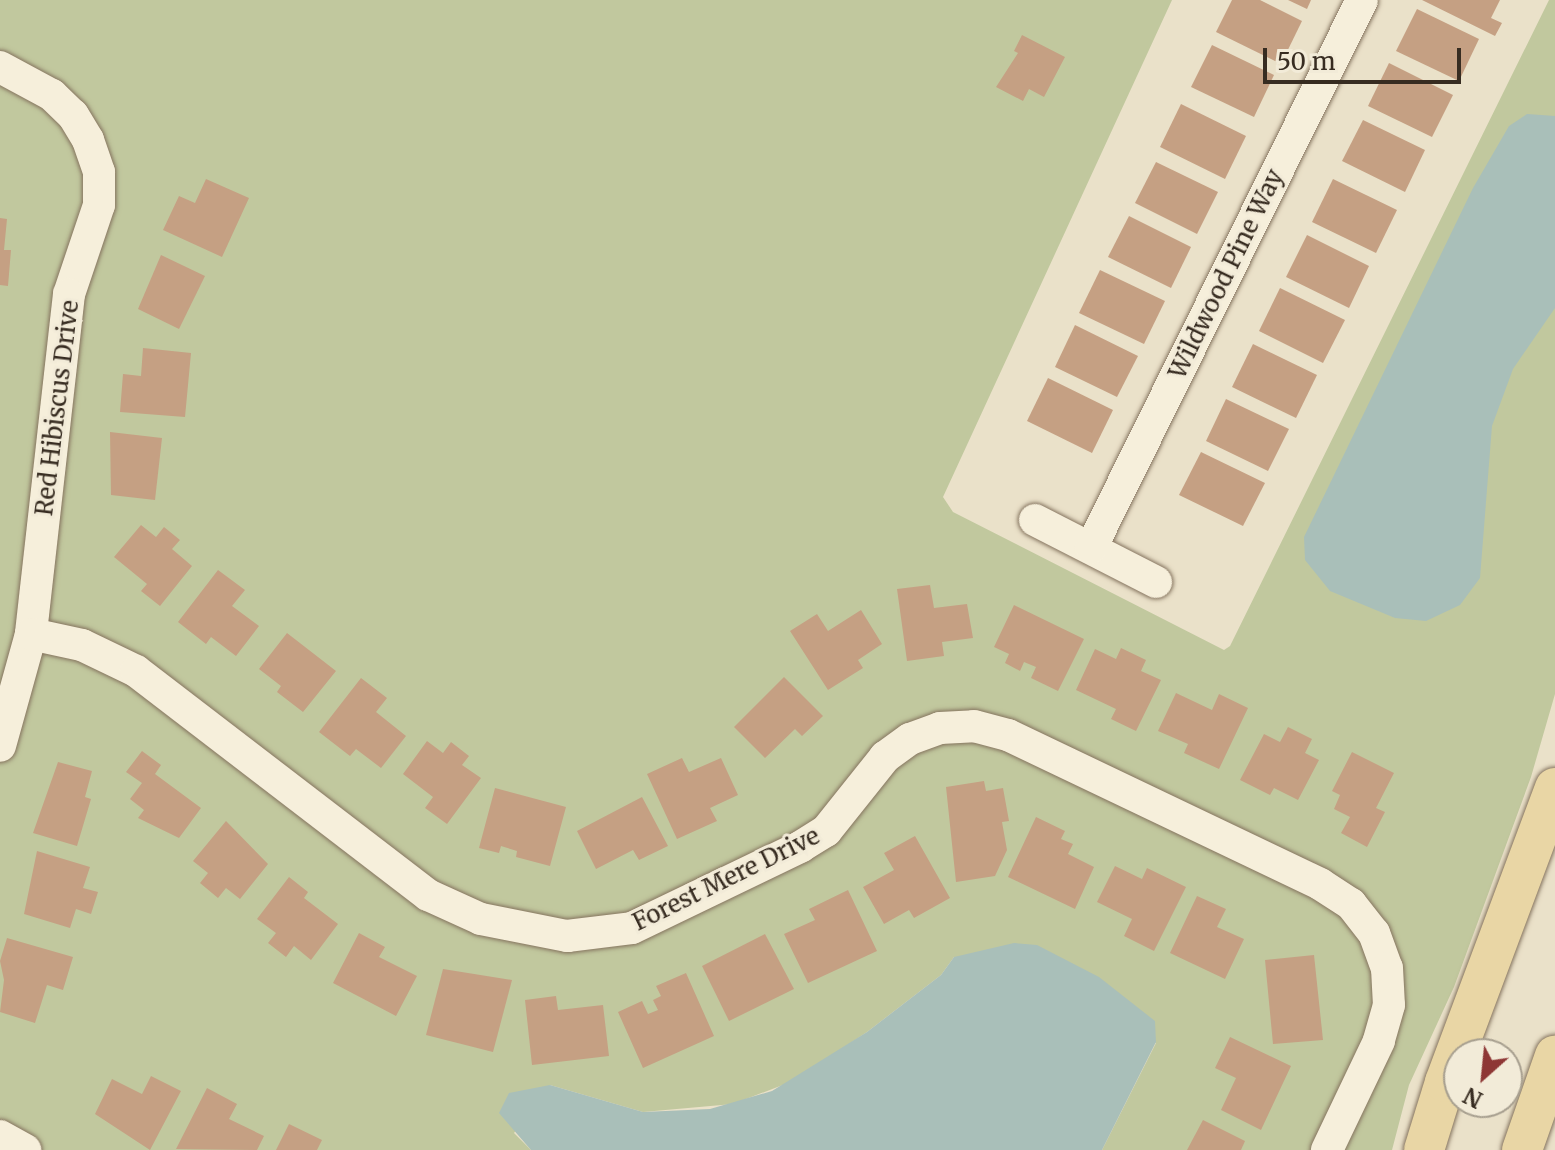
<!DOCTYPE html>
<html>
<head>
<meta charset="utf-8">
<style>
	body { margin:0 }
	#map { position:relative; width:1555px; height:1150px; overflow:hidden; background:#eae1c9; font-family:Merriweather,serif }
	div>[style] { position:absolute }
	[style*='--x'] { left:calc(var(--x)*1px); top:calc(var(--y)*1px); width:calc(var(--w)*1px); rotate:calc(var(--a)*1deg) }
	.green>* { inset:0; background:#c1c89e }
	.water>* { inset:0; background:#a9bfb9 }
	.building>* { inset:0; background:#c5a083 }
	.roads { filter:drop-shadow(0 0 2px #85745f) drop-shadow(0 0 2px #85745f) }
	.minor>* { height:32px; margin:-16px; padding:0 16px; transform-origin:16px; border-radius:16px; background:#f6efdb }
	.major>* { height:40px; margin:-20px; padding:0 20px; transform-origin:20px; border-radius:20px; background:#e9d6a5 }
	span { translate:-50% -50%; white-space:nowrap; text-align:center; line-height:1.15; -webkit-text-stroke:6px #f2ebd8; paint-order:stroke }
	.street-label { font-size:24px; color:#372c21 }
	.north { position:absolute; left:1443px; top:1038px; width:80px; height:80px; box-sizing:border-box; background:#f2ebd8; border:2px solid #a79f8f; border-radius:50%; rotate:207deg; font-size:22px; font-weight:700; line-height:32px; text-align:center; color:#372c21 }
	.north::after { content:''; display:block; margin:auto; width:28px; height:36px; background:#8e3735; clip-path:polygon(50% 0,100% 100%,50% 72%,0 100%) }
	.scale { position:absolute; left:1263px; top:48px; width:198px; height:36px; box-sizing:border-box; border:4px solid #372c21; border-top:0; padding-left:10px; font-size:24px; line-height:28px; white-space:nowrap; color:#372c21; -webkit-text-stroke:6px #f2ebd8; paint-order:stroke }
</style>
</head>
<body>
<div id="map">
	<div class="green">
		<i style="clip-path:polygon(0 0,1172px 0,943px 497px,953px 512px,1224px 650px,1230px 646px,1549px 0,1555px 0,1555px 694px,1531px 777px,1454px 987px,1409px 1085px,1392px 1150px,1102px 1150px,1156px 1043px,954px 957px,941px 975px,867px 1032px,793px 1081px,733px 1104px,643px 1112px,550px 1085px,514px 1133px,531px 1150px,0 1150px)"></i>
	</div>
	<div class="water">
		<i style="clip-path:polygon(1527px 114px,1555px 116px,1555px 308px,1513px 369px,1492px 426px,1480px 578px,1460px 605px,1426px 621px,1395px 618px,1330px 591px,1305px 560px,1304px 537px,1473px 188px,1509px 126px)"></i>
		<i style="clip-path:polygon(1014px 943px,1037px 945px,1099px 977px,1155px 1021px,1156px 1042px,1102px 1150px,531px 1150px,499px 1113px,509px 1093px,550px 1085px,643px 1112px,710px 1109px,772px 1091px,867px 1032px,941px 975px,954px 957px)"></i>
	</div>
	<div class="building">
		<i style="clip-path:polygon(1232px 0,1260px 0,1302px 21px,1281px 64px,1216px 32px)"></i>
		<i style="clip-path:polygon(1288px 0,1311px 0,1307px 9px)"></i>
		<i style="clip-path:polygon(1422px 0,1500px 0,1491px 18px,1502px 23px,1495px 36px)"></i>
		<i style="clip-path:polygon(1417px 9px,1479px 39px,1459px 81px,1396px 51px)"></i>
		<i style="clip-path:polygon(1022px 35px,1065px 57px,1044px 97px,1029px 89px,1023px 101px,996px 87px,1018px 53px,1014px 51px)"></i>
		<i style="clip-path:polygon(1212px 45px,1274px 75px,1254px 117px,1191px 87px)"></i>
		<i style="clip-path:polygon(1389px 63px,1453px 95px,1432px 137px,1368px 106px)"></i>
		<i style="clip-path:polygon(1181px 104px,1246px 136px,1225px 179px,1160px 147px)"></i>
		<i style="clip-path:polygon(1363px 120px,1425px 150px,1405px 192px,1342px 161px)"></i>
		<i style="clip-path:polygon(1156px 162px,1218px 192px,1197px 234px,1135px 203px)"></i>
		<i style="clip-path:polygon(206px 179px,249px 198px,222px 257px,163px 230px,179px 196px,195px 203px)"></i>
		<i style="clip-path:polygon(1333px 179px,1397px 210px,1376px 253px,1312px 222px)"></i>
		<i style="clip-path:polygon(1129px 216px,1191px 247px,1171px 288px,1108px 257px)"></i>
		<i style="clip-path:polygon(0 218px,7px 219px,4px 250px,11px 250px,8px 286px,0 285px)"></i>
		<i style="clip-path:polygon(1307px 235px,1369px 266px,1349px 308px,1286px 277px)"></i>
		<i style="clip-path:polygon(161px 255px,205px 276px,179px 329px,138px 309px)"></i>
		<i style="clip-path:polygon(1100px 270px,1165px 301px,1144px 344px,1079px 313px)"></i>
		<i style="clip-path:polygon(1280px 288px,1345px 320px,1323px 363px,1259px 331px)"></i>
		<i style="clip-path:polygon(1075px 325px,1138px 356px,1117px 397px,1055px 367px)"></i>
		<i style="clip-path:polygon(1253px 344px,1317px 375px,1296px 418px,1232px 387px)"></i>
		<i style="clip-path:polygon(143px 348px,191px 353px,185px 417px,120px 412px,123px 374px,141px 376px)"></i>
		<i style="clip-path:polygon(1048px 378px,1113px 410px,1092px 453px,1027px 421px)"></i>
		<i style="clip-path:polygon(1226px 399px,1289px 429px,1268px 471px,1206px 441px)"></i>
		<i style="clip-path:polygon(110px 432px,162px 438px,155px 500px,111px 495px)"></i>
		<i style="clip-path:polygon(1201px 452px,1265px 483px,1243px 526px,1179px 495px)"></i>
		<i style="clip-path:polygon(141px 525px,156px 537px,164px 527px,180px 540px,172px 549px,192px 566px,160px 606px,141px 591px,147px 584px,114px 557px)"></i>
		<i style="clip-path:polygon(218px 570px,245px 590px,232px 606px,259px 626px,236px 656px,211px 637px,206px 644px,178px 622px)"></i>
		<i style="clip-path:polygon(930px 585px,934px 608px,967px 604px,973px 638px,942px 642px,944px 656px,907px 661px,897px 589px)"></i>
		<i style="clip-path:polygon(1014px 605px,1084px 639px,1058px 691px,1031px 678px,1036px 667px,1024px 662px,1020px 671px,1005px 663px,1009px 654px,994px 647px)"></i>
		<i style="clip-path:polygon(861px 610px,882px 644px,858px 660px,863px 668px,828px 690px,790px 631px,817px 614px,828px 631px)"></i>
		<i style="clip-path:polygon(287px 633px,336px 671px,303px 712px,277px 692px,281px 686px,259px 669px)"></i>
		<i style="clip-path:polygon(1121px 648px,1146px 660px,1141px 671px,1161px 680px,1136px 731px,1111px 719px,1116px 709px,1076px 690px,1095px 649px,1116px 659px)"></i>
		<i style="clip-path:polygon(784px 677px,823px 716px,802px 736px,795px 729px,765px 758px,734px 727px)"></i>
		<i style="clip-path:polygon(361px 678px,387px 698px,376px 712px,406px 736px,381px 768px,356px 749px,350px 756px,319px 732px)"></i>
		<i style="clip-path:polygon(1176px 693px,1212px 710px,1219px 694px,1248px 708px,1219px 769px,1184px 753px,1188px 744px,1158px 731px)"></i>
		<i style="clip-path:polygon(1288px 727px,1312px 739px,1305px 753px,1319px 760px,1298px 800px,1274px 788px,1270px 795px,1240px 780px,1264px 734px,1280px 742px)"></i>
		<i style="clip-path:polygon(427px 741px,443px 753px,451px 742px,469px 756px,462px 765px,481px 778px,447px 824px,425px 808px,433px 797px,403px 774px)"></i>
		<i style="clip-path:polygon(142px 751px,161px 765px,155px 774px,201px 808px,179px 838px,138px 818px,144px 810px,130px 799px,142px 783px,126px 772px)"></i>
		<i style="clip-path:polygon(1352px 752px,1394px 773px,1376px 808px,1385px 812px,1367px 847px,1341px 833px,1350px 817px,1334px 809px,1340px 795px,1332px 791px)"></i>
		<i style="clip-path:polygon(682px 758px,689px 772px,721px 758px,738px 795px,710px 808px,717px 821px,677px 839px,647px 774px)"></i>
		<i style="clip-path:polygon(58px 762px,92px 771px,85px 797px,91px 799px,77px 846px,33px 833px)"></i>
		<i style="clip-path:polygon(984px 781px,986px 791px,1003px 788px,1009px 821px,1002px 822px,1007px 850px,995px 876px,956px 882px,946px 787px)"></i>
		<i style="clip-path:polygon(495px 788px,566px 807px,550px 866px,516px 857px,517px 851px,501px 846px,499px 853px,479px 848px)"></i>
		<i style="clip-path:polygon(642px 797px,668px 846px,639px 860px,633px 850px,596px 869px,577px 831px)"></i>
		<i style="clip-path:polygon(1036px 817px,1065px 831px,1061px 839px,1073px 844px,1068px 854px,1094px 867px,1075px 909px,1008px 877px)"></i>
		<i style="clip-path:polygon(226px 821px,268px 864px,240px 899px,226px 888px,218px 898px,200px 883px,208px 873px,193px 861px)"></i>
		<i style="clip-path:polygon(915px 836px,950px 898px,914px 918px,909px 910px,884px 924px,863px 887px,894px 870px,884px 853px)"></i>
		<i style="clip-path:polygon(37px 851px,90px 867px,83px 888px,98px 892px,91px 914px,76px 909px,70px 928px,24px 914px)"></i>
		<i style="clip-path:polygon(1115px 866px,1142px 879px,1147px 868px,1186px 887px,1154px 951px,1124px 936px,1132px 919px,1097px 902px)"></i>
		<i style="clip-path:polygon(289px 877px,308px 892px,304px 898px,338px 924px,311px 960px,294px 946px,286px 957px,268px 943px,276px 933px,257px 919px)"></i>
		<i style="clip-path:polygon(848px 890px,877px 951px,808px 983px,784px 934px,815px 920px,809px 909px)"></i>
		<i style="clip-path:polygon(1197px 896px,1226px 909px,1217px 927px,1244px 939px,1225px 979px,1170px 953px)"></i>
		<i style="clip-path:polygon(359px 933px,385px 947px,379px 957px,417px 976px,396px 1016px,333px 983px)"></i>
		<i style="clip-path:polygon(765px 934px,794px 989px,729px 1021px,702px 966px)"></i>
		<i style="clip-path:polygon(7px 938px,73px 957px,63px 990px,47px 985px,35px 1023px,0 1012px,4px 980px,0 961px)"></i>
		<i style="clip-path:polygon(1314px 955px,1323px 1040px,1273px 1044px,1265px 960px)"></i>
		<i style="clip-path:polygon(443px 969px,512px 980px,493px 1052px,426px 1035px)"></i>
		<i style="clip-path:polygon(686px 973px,714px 1036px,643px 1068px,618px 1012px,642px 1001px,648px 1014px,658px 1010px,653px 1000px,661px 996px,656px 986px)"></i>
		<i style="clip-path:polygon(556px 996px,558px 1010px,603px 1005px,609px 1056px,532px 1065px,525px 1000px)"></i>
		<i style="clip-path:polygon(1230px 1037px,1291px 1066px,1261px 1130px,1221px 1110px,1236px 1078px,1215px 1068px)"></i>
		<i style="clip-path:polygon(151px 1076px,181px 1091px,150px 1150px,95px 1114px,112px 1079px,142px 1094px)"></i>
		<i style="clip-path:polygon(207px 1088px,237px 1104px,229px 1119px,264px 1136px,257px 1150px,176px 1149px)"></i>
		<i style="clip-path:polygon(1203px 1120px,1245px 1141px,1241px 1150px,1187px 1150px)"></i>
		<i style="clip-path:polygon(289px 1124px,322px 1140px,317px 1150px,276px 1150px)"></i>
	</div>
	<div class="roads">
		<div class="minor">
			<i style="--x:0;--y:67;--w:59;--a:28.3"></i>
			<i style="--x:52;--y:95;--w:29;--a:44"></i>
			<i style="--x:73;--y:115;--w:29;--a:59"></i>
			<i style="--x:88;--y:140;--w:34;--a:71"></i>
			<i style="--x:99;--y:172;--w:33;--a:90"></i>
			<i style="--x:99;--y:205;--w:94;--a:108.6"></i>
			<i style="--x:69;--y:294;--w:342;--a:96.4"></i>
			<i style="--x:31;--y:634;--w:116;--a:105.5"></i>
			<i style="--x:1035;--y:520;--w:136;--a:27.1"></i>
			<i style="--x:1091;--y:548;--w:611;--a:-63.69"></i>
			<i style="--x:31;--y:634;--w:52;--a:12.2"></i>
			<i style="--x:82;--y:645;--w:60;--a:25.7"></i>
			<i style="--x:136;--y:671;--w:368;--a:37.5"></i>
			<i style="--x:428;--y:895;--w:58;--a:24.4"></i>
			<i style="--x:481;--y:919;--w:88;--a:11.2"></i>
			<i style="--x:567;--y:936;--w:65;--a:-7"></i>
			<i style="--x:632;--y:928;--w:187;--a:-25.7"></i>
			<i style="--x:800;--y:847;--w:31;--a:-32"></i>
			<i style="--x:826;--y:831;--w:95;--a:-51.4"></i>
			<i style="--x:885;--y:757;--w:31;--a:-36"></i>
			<i style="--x:910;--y:739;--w:32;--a:-20"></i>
			<i style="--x:940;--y:728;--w:34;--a:-3"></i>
			<i style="--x:974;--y:726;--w:35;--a:15"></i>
			<i style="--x:1008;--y:735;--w:346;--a:25.5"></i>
			<i style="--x:1320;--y:884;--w:37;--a:33"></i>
			<i style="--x:1351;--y:904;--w:37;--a:52"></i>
			<i style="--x:1374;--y:933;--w:37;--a:70"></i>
			<i style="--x:1387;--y:968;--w:37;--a:87"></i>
			<i style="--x:1389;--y:1005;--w:37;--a:106"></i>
			<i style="--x:1379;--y:1041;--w:121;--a:115.5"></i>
			<i style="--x:0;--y:1136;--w:29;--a:29"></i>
		</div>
		<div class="major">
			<i style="--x:1424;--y:1150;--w:71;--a:-72.8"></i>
			<i style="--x:1445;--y:1082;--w:314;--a:-69.5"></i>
			<i style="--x:1522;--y:1150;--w:100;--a:-70.7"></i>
		</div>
	</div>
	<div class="street-label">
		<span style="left:1226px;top:274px;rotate:-64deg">Wildwood Pine Way</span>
		<span style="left:57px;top:408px;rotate:-83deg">Red Hibiscus Drive</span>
		<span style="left:726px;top:879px;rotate:-26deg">Forest Mere Drive</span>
	</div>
	<div class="north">N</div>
	<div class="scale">50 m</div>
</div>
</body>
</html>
